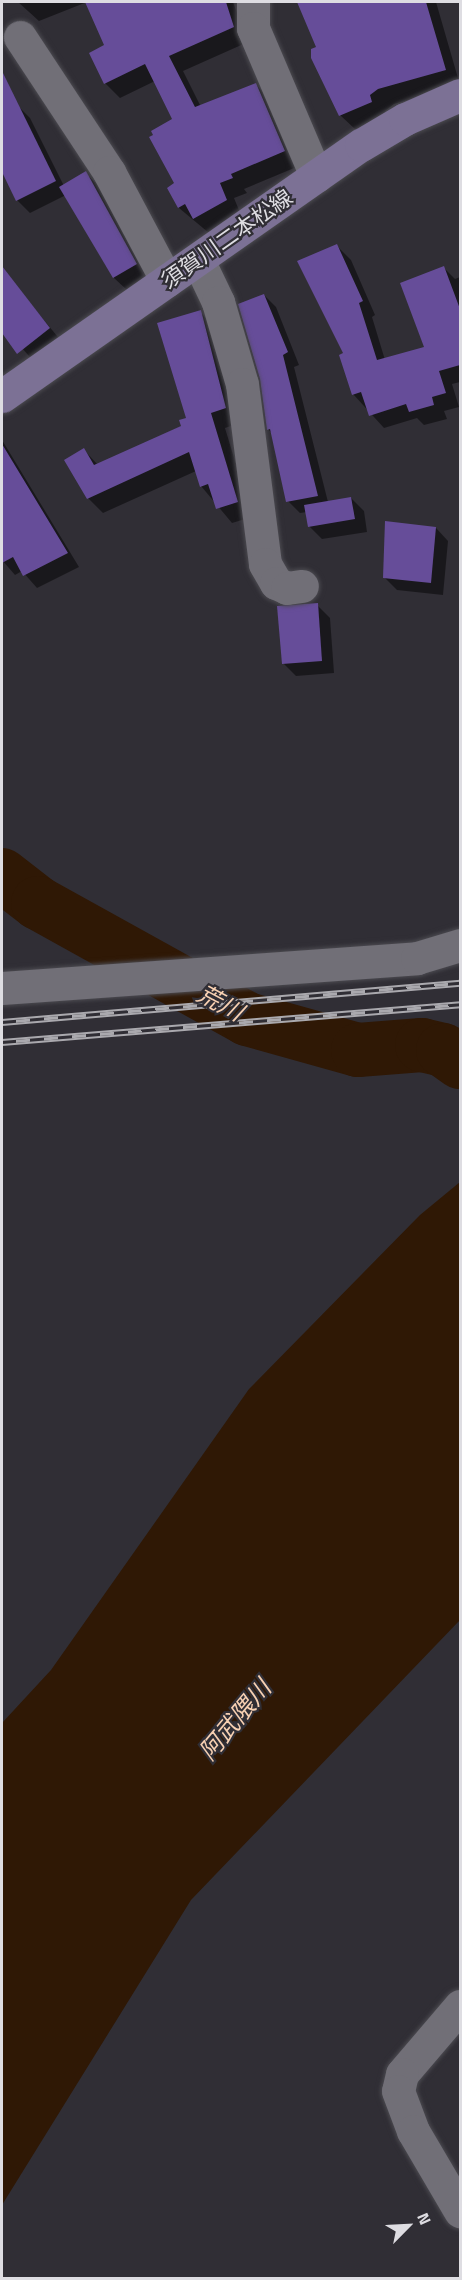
<!DOCTYPE html>
<html>
<head>
<meta charset="utf-8">
<style>
	body { margin:0 }
	#map { position:relative; width:462px; height:2280px; overflow:hidden; background:#302e35; font-family:"Titillium Web","Noto Sans JP",sans-serif }
	div>[style] { position:absolute }
	[style*='--x'] { left:calc(var(--x)*1px); top:calc(var(--y)*1px); width:calc(var(--w)*1px); rotate:calc(var(--a)*1deg) }
	.water>* { inset:0; background:#2f1805 }
	.shadow>* { inset:0; background:#0007 }
	.river>* { height:54px; margin:-27px; padding:0 27px; transform-origin:27px; border-radius:27px; background:#2f1805 }
	.building>* { inset:0; background:#664d99 }
	.roads { filter:drop-shadow(0 0 2px #4b4a50) drop-shadow(0 0 2px #4b4a50) }
	.minor>* { height:33px; margin:-16.5px; padding:0 16.5px; transform-origin:16.5px; border-radius:16.5px; background:#716f77 }
	.secondary>* { height:33px; margin:-16.5px; padding:0 16.5px; transform-origin:16.5px; border-radius:16.5px; background:#7c7195 }
	.rail>* { height:7px; margin-top:-3.5px; transform-origin:0; background:repeating-linear-gradient(90deg,#302e35 0 14px,#aaa9ae 0 28px); box-sizing:border-box; border-block:2px solid #aaa9ae }
	span { translate:-50% -50%; white-space:nowrap; text-align:center; line-height:1.15; -webkit-text-stroke:4.5px #302e35; paint-order:stroke }
	.street-label { font-size:22px; color:#dedde2 }
	.water-label { font-size:24px; color:#f7d0b2; font-style:italic }
	.frame { position:absolute; inset:0; border:3px solid #dedde2; pointer-events:none }
	.north { position:absolute; left:378px; top:2196px; width:60px; height:60px; -webkit-text-stroke:4px #302e35; paint-order:stroke; rotate:66deg; font-size:16px; font-weight:700; line-height:24px; text-align:center; color:#dedde2 }
	.north::after { content:''; display:block; margin:auto; width:21px; height:27px; background:#dedde2; clip-path:polygon(50% 0,100% 100%,50% 72%,0 100%) }
</style>
</head>
<body>
<div id="map">
	<div class="water">
		<i style="clip-path:polygon(460px 1182px,460px 1620px,191px 1900px,2px 2205px,2px 1723px,51px 1670px,249px 1389px,420px 1215px)"></i>
	</div>
	<div class="shadow">
		<i style="clip-path:polygon(18px 2px,233px 2px,248px 42px,183px 71px,201px 107px,255px 84px,270px 99px,299px 166px,244px 189px,247px 193px,234px 198px,241px 215px,209px 233px,179px 208px,169px 188px,176px 184px,174px 120px,155px 81px,120px 98px,105px 83px,106px 46px,87px 2px,39px 21px)"></i>
		<i style="clip-path:polygon(303px 2px,436px 2px,460px 85px,394px 104px,385px 111px,387px 118px,356px 130px,340px 115px)"></i>
		<i style="clip-path:polygon(17px 105px,30px 118px,64px 186px,85px 173px,98px 185px,149px 278px,127px 290px,114px 278px,66px 195px,30px 213px,17px 200px,2px 168px,2px 113px)"></i>
		<i style="clip-path:polygon(337px 246px,351px 260px,375px 315px,372px 317px,385px 360px,426px 348px,444px 268px,455px 279px,460px 277px,460px 382px,452px 384px,459px 407px,444px 411px,447px 419px,424px 425px,417px 418px,384px 428px,353px 394px,345px 354px)"></i>
		<i style="clip-path:polygon(10px 279px,62px 342px,35px 363px,2px 325px,2px 283px)"></i>
		<i style="clip-path:polygon(264px 295px,276px 307px,299px 365px,294px 367px,328px 502px,351px 498px,364px 511px,367px 532px,322px 539px,309px 526px,307px 512px,300px 513px,288px 501px,273px 434px,268px 429px)"></i>
		<i style="clip-path:polygon(200px 312px,215px 327px,240px 423px,225px 428px,252px 517px,232px 523px,201px 486px,196px 471px,103px 513px,88px 498px,66px 461px,84px 450px,98px 465px,182px 426px,188px 419px)"></i>
		<i style="clip-path:polygon(2px 440px,79px 567px,37px 588px,22px 571px,15px 575px,2px 560px)"></i>
		<i style="clip-path:polygon(436px 528px,448px 541px,443px 595px,397px 590px,384px 577px)"></i>
		<i style="clip-path:polygon(317px 605px,330px 618px,334px 673px,296px 676px,283px 663px)"></i>
	</div>
	<div class="river">
		<i style="--x:2;--y:875;--w:46;--a:37.9"></i>
		<i style="--x:38;--y:903;--w:239;--a:29"></i>
		<i style="--x:247;--y:1019;--w:115;--a:15.6"></i>
		<i style="--x:358;--y:1050;--w:64;--a:-4.5"></i>
		<i style="--x:422;--y:1045;--w:22;--a:13"></i>
		<i style="--x:443;--y:1050;--w:21;--a:35"></i>
	</div>
	<div class="building">
		<i style="clip-path:polygon(85px 2px,226px 2px,234px 27px,169px 56px,195px 107px,256px 83px,285px 151px,231px 174px,233px 178px,220px 183px,227px 200px,193px 219px,185px 204px,178px 208px,167px 188px,174px 183px,149px 137px,153px 135px,151px 131px,172px 119px,145px 64px,104px 84px,89px 53px,104px 45px)"></i>
		<i style="clip-path:polygon(297px 2px,426px 2px,446px 70px,378px 89px,370px 95px,372px 102px,339px 116px,311px 58px,311px 49px,316px 47px)"></i>
		<i style="clip-path:polygon(2px 71px,56px 181px,16px 201px,2px 172px)"></i>
		<i style="clip-path:polygon(86px 171px,137px 264px,113px 278px,59px 187px)"></i>
		<i style="clip-path:polygon(337px 244px,363px 301px,359px 303px,377px 360px,424px 347px,400px 283px,444px 266px,460px 309px,460px 365px,439px 371px,446px 393px,432px 397px,434px 405px,409px 412px,406px 404px,369px 416px,361px 392px,352px 395px,339px 355px,343px 353px,297px 261px)"></i>
		<i style="clip-path:polygon(2px 266px,50px 328px,17px 354px,2px 333px)"></i>
		<i style="clip-path:polygon(264px 294px,288px 352px,283px 355px,318px 496px,286px 502px,270px 429px,267px 430px,260px 379px,238px 304px)"></i>
		<i style="clip-path:polygon(201px 310px,226px 408px,211px 413px,238px 502px,216px 509px,208px 484px,200px 487px,189px 452px,87px 499px,64px 460px,84px 448px,94px 465px,181px 426px,179px 420px,186px 418px,157px 323px)"></i>
		<i style="clip-path:polygon(2px 444px,68px 553px,23px 576px,13px 557px,2px 563px)"></i>
		<i style="clip-path:polygon(351px 497px,355px 519px,308px 527px,304px 505px)"></i>
		<i style="clip-path:polygon(385px 521px,436px 527px,431px 583px,383px 578px)"></i>
		<i style="clip-path:polygon(318px 603px,322px 661px,282px 664px,277px 606px)"></i>
	</div>
	<div class="roads">
		<div class="minor">
			<i style="--x:253;--y:2;--w:26;--a:90"></i>
			<i style="--x:253;--y:28;--w:161;--a:66.9"></i>
			<i style="--x:20;--y:37;--w:162;--a:56.6"></i>
			<i style="--x:109;--y:172;--w:123;--a:62"></i>
			<i style="--x:198;--y:260;--w:47;--a:64.5"></i>
			<i style="--x:218;--y:302;--w:85;--a:73.7"></i>
			<i style="--x:242;--y:384;--w:181;--a:82.7"></i>
			<i style="--x:265;--y:564;--w:22;--a:60"></i>
			<i style="--x:276;--y:583;--w:12;--a:24"></i>
			<i style="--x:287;--y:588;--w:15;--a:-8"></i>
			<i style="--x:2;--y:988;--w:416;--a:-4.1"></i>
			<i style="--x:417;--y:958;--w:45;--a:-16.8"></i>
			<i style="--x:460;--y:2006;--w:89;--a:130.5"></i>
			<i style="--x:402;--y:2074;--w:17;--a:103"></i>
			<i style="--x:398;--y:2091;--w:43;--a:69.4"></i>
			<i style="--x:413;--y:2131;--w:93;--a:59.6"></i>
		</div>
		<div class="secondary">
			<i style="--x:2;--y:396;--w:438;--a:-35"></i>
			<i style="--x:361;--y:145;--w:51;--a:-30.6"></i>
			<i style="--x:405;--y:119;--w:60;--a:-23.6"></i>
		</div>
	</div>
	<div class="rail">
		<i style="--x:2;--y:1022;--w:460;--a:-4.9"></i>
		<i style="--x:2;--y:1042;--w:460;--a:-4.7"></i>
	</div>
	<div class="street-label">
		<span style="left:227px;top:239px;rotate:-35deg">須賀川二本松線</span>
	</div>
	<div class="water-label">
		<span style="left:220px;top:1003px;rotate:28deg">荒川</span>
		<span style="left:235px;top:1720px;rotate:-50deg">阿武隈川</span>
	</div>
	<div class="frame"></div>
	<div class="north">N</div>
</div>
</body>
</html>
